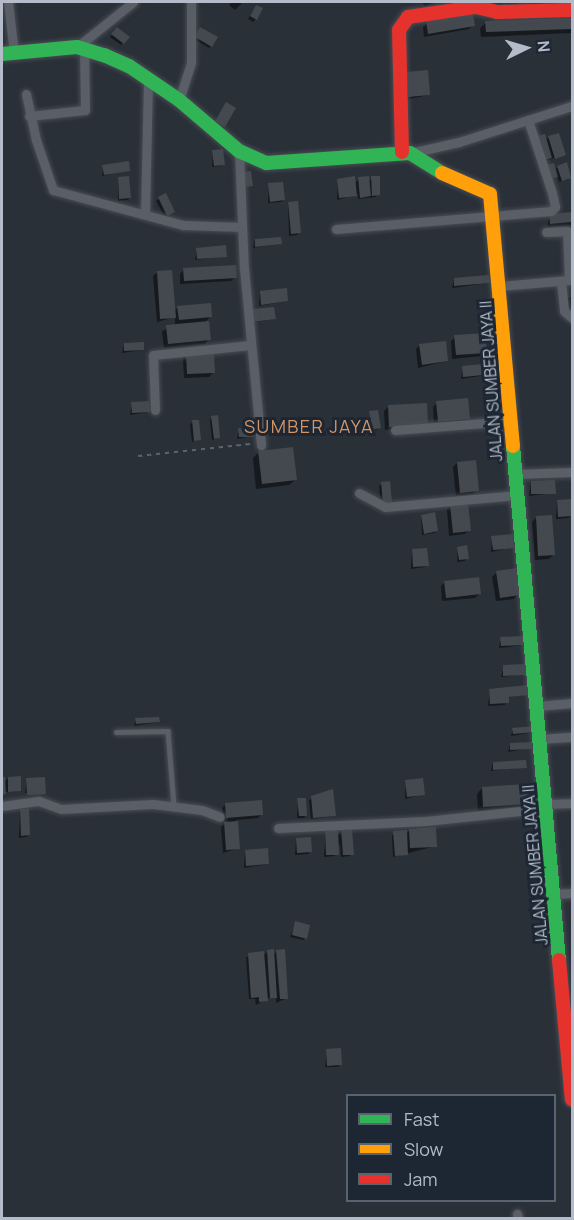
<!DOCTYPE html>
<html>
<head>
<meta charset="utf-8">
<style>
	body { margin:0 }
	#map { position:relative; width:574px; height:1220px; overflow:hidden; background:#2a3038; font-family:Manrope,sans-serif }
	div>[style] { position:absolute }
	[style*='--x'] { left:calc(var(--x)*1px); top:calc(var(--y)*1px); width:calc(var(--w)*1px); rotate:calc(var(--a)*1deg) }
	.shadow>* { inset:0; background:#0007 }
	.building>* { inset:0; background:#444950 }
	.path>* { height:1.5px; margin-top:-0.75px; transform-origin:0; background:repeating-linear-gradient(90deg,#5d636a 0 4.5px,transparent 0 9px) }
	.roads { filter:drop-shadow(0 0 2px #484c53) drop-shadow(0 0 2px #484c53) }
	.lane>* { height:4.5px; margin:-2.25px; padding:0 2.25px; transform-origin:2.25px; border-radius:2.25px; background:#5a5e66 }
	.street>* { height:9px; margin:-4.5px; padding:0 4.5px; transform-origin:4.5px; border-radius:4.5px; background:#5a5e66 }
	.fast>* { height:14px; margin:-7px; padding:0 7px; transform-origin:7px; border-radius:7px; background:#30b455 }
	.slow>* { height:14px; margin:-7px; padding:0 7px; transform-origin:7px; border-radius:7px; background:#ff9f0a }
	.jam>* { height:14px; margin:-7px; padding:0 7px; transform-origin:7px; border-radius:7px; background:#e5322d }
	span { translate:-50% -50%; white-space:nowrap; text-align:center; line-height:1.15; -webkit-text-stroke:6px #1d2633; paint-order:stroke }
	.street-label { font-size:16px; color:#b4bcc9 }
	.neighbourhood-label { font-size:18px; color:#d59563; letter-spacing:1.5px }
	.frame { position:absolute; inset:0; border:3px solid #b4bcc9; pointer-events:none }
	.legend { position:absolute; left:346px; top:1094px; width:210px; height:108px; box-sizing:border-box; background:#1d2633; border:2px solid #59626f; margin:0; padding:8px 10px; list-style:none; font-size:18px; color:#b4bcc9 }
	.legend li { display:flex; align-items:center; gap:12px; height:30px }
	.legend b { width:30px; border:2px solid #59626f }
	.north { position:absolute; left:496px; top:18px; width:60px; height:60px; -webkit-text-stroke:4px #1d2633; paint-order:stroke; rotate:85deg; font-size:16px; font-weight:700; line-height:24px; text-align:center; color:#b4bcc9 }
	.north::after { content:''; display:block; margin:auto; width:21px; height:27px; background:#b4bcc9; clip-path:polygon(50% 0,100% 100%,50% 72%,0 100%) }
</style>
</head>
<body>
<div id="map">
	<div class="shadow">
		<i style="clip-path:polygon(232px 2px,243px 2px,235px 10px,229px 5px)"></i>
		<i style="clip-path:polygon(423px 2px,437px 2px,424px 7px)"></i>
		<i style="clip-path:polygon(448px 2px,462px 2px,449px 6px)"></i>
		<i style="clip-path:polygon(489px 2px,502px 2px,503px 6px,490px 11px)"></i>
		<i style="clip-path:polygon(505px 2px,518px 2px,518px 7px,506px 12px)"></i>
		<i style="clip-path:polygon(531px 2px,544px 2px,544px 5px,532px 10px)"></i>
		<i style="clip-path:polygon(547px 2px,559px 2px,559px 5px,547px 9px)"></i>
		<i style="clip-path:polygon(256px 6px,256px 19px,253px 22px,248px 19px)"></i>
		<i style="clip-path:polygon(572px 20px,572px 33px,481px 37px,480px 28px,486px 23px)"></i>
		<i style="clip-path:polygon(427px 23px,473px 25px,469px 29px,424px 37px,423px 27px)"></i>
		<i style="clip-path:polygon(117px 29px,128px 37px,121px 45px,110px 37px)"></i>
		<i style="clip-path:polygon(198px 31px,211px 46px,209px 48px,194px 39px)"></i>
		<i style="clip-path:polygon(403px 77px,428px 95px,405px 100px)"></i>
		<i style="clip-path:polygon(549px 137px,564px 155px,542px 162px,545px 141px)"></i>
		<i style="clip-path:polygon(213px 151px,223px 164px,221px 166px,212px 167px)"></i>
		<i style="clip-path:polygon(103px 167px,129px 170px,102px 176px)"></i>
		<i style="clip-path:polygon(557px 167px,570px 177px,559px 182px,557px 176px,547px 181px)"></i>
		<i style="clip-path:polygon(372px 178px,376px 197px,358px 199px,358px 194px,337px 200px,338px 180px,354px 184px,359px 179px,368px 182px)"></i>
		<i style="clip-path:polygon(118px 179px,130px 198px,127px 200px,118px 201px)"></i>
		<i style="clip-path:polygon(269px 185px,284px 200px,281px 202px,268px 203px)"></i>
		<i style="clip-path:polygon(165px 195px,174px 212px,165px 217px,156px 201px)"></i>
		<i style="clip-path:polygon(288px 204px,300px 232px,297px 235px,289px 236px)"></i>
		<i style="clip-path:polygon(572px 214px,572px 225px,547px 227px,550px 215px)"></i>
		<i style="clip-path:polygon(255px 240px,280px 244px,253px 248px)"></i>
		<i style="clip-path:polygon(197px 249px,226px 256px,195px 260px)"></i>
		<i style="clip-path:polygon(184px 269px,235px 277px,231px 281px,180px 284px,180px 274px)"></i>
		<i style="clip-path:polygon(158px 272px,174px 311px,178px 307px,211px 316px,204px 323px,209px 339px,205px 344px,164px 348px,162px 331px,175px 326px,175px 317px,157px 322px,153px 276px)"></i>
		<i style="clip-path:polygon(454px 280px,488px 283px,452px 288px)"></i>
		<i style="clip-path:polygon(260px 293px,287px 301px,259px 306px)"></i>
		<i style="clip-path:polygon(567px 297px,572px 297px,572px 308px,565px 308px)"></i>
		<i style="clip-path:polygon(249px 313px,274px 319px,250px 323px)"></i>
		<i style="clip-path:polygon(455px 337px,486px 352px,482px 356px,452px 359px,451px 341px)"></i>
		<i style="clip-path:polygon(124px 345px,143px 350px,122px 353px)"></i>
		<i style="clip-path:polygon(420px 345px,447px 361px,418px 368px,416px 349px)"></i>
		<i style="clip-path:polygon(187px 355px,213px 373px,209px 377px,184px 378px,183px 359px)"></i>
		<i style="clip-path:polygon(463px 367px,493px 374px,461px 379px)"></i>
		<i style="clip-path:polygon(132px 403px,148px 412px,130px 415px)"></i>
		<i style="clip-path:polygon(437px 403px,468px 418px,464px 422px,434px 425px,433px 407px)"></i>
		<i style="clip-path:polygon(388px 407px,423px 428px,385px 430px,384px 411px)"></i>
		<i style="clip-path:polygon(370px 412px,379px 428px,377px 430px,370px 431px)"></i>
		<i style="clip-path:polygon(212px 417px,219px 438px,212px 440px,210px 420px)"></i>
		<i style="clip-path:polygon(193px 422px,199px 439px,192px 442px,190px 424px)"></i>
		<i style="clip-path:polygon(239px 429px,253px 436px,237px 439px)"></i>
		<i style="clip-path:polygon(259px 452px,295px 480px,289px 485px,256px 489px,253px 458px)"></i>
		<i style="clip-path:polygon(457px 463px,477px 490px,473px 494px,456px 496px,453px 467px)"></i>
		<i style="clip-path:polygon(531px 482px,554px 493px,529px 496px)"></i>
		<i style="clip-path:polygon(382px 484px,390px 502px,381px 505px,379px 486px)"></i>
		<i style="clip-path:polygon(557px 501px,571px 516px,568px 518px,556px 519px)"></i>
		<i style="clip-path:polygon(451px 506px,469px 530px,465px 534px,449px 536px,447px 510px)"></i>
		<i style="clip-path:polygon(421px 516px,437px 531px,434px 533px,422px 535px)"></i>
		<i style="clip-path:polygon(536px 518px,553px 555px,549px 559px,535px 560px,532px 522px)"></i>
		<i style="clip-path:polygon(492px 538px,513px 547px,491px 552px)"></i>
		<i style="clip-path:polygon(458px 548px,467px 558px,465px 561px,457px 562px)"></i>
		<i style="clip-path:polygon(412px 550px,427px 565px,425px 567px,411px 569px)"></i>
		<i style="clip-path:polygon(496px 573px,518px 595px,514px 599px,496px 601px,492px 577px)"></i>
		<i style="clip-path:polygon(445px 582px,479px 594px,475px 598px,442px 601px,441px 586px)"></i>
		<i style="clip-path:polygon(501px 638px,523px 645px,499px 648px)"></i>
		<i style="clip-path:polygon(504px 666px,526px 674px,501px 677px)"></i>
		<i style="clip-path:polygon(490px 690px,527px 694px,507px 698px,505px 705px,488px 706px)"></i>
		<i style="clip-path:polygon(136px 720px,158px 722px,134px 726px)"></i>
		<i style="clip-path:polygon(513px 729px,535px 732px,511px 736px)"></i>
		<i style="clip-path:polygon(510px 745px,530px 748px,508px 752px)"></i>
		<i style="clip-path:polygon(493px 763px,525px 767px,491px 771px)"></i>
		<i style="clip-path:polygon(8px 778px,20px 791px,6px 792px,2px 796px,2px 779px,4px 783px)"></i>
		<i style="clip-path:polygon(27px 779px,44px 792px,25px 793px)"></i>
		<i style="clip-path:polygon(406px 781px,424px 794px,405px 799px)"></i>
		<i style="clip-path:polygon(482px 788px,539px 803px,533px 808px,478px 812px,477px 794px)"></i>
		<i style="clip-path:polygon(332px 790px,334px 816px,311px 819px,309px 800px)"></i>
		<i style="clip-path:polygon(298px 800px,306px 815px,304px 818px,297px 818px)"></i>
		<i style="clip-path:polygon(226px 804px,262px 814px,258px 818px,236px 820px,239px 848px,223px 853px,221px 827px,228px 821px,223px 821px,222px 808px)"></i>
		<i style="clip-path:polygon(20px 810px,29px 835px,26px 837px,19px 838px)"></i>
		<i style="clip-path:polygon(326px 829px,337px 836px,342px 831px,352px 854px,350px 856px,341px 857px,340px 843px,335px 856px,324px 857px)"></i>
		<i style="clip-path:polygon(410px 830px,436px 846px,393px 857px,392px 835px,405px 835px)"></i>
		<i style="clip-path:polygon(296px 840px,310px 852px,308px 854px,295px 855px)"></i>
		<i style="clip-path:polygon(245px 851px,268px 864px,244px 868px)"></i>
		<i style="clip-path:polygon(296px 923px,306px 938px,303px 940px,290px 937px)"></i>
		<i style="clip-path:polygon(268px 951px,272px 956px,277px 951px,287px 998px,276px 1003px,276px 997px,268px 998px,256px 1005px,255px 999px,249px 999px,246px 957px,263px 956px)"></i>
		<i style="clip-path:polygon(327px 1051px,341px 1064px,338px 1067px,325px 1067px)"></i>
	</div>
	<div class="building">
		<i style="clip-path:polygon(256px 5px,263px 8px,257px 20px,250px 16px)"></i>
		<i style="clip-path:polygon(473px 14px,475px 26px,428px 34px,426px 21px)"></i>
		<i style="clip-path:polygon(572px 18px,572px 29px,486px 32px,485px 21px)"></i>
		<i style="clip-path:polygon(117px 27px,130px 37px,124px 44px,111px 34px)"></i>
		<i style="clip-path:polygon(200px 27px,218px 37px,212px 47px,195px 37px)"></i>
		<i style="clip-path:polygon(428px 70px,430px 95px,408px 97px,406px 72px)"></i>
		<i style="clip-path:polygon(226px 102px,236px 108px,225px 127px,215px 121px)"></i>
		<i style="clip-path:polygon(559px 133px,566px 155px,555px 159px,548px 136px)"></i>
		<i style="clip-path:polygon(545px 134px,552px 158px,544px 160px,537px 136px)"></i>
		<i style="clip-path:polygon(223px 149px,225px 165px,214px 166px,212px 150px)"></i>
		<i style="clip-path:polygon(129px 161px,130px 171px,104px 175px,102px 165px)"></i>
		<i style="clip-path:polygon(567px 162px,571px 178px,562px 181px,557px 166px)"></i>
		<i style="clip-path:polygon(554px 163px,558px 177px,549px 179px,546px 165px)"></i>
		<i style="clip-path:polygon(251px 171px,253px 186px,244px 187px,242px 172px)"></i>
		<i style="clip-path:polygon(129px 176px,131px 198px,119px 199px,118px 177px)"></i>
		<i style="clip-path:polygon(355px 176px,357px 196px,339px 198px,337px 179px)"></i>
		<i style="clip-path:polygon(369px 176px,371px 196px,360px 198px,358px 177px)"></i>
		<i style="clip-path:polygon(371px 176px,380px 176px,380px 195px,372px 196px)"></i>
		<i style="clip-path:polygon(283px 182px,285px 200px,270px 202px,268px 183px)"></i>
		<i style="clip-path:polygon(166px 193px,175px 212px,167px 216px,158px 197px)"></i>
		<i style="clip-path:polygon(298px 201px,301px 233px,291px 234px,288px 202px)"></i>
		<i style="clip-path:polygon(572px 212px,572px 222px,550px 224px,549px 214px)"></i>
		<i style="clip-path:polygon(281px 237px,282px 244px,255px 247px,255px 239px)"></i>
		<i style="clip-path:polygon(226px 245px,227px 257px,197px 259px,196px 248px)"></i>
		<i style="clip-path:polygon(236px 265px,237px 278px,184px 281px,183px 268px)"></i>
		<i style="clip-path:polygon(172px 270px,176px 318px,160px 319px,157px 271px)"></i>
		<i style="clip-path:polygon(489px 275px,490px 283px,454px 286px,454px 278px)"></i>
		<i style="clip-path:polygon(287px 288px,288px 301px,261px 305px,260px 291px)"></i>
		<i style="clip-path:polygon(211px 303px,212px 317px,179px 320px,177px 306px)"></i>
		<i style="clip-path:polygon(274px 307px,276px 319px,252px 322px,251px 309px)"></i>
		<i style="clip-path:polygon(209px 321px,211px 340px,168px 344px,166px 325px)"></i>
		<i style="clip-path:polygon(485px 333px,487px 353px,456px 355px,454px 335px)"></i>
		<i style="clip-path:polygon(446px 341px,448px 361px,422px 365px,419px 344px)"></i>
		<i style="clip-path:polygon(144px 342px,144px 350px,124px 351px,124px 343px)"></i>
		<i style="clip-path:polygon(214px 353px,215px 373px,187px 374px,186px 354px)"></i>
		<i style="clip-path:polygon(493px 363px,494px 374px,463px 377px,462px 366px)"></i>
		<i style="clip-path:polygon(468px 398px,470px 419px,438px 422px,436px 401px)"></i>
		<i style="clip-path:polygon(149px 401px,150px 412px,132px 413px,131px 402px)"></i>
		<i style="clip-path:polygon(427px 403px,428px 425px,389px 427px,388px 405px)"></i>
		<i style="clip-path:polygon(378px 410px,381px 428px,372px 430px,369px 411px)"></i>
		<i style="clip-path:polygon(218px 415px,220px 438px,214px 439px,211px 416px)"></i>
		<i style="clip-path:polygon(192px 420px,199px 420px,201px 440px,194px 441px)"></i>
		<i style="clip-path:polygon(254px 427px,254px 437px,239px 437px,238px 428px)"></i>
		<i style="clip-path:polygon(293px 447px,297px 480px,262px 484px,258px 451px)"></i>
		<i style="clip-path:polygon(476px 460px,479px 491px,460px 493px,457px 462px)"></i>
		<i style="clip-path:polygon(555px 480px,556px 494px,531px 494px,531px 481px)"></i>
		<i style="clip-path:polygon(390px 481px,392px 502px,383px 503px,381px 482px)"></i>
		<i style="clip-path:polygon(571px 499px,572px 516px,558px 517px,557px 500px)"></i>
		<i style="clip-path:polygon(468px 503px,471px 531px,453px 533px,450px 505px)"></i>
		<i style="clip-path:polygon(435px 512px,438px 531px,424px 534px,421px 515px)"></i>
		<i style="clip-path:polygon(552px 515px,555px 555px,538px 556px,536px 516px)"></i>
		<i style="clip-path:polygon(513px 534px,514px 548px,493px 550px,491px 536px)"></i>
		<i style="clip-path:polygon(467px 545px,469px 559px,459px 560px,457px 547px)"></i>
		<i style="clip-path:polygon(427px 548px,429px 566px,413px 567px,412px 549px)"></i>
		<i style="clip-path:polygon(516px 568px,520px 595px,500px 598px,496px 571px)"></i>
		<i style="clip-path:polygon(479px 577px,481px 594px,446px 598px,444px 581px)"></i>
		<i style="clip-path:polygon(524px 636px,524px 645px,501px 646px,500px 637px)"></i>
		<i style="clip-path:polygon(527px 664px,527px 675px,503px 676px,503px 665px)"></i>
		<i style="clip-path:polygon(528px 685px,529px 695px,509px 697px,509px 703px,490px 704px,489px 689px)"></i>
		<i style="clip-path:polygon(159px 717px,160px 722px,136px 724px,135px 718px)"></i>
		<i style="clip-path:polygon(536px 726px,536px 732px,513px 734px,512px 728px)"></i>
		<i style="clip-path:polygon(532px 742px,532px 749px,510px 750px,510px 743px)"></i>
		<i style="clip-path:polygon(526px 760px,527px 768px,493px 770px,493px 762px)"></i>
		<i style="clip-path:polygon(21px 776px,21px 791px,8px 792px,8px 777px)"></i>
		<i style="clip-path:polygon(2px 777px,5px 777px,6px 794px,2px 795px)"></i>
		<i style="clip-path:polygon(45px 777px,46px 794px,27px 795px,26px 778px)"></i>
		<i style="clip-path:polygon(423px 778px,425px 795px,407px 797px,405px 780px)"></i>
		<i style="clip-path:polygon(539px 783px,541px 803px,483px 807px,482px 787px)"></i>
		<i style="clip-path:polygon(333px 789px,336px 816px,313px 818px,311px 796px)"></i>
		<i style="clip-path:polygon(297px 798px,306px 798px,307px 816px,299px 816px)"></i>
		<i style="clip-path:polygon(262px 800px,263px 815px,226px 818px,225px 803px)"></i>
		<i style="clip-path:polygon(20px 809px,29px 809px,30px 835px,21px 836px)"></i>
		<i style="clip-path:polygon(238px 821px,240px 849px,226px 850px,224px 822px)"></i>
		<i style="clip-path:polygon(325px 827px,338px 827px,339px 855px,326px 855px)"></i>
		<i style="clip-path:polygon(436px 827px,437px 847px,410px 848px,409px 829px)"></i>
		<i style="clip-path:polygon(352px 829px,354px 855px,343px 855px,341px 830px)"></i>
		<i style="clip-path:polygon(407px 830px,408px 855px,395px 856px,393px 831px)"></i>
		<i style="clip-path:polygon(311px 837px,312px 852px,297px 853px,296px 838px)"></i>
		<i style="clip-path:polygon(268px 848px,269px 864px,246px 866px,245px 850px)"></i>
		<i style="clip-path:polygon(295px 921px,310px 925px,307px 939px,292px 935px)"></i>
		<i style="clip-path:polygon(274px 949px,277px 998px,270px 998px,267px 950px)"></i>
		<i style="clip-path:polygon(285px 949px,288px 999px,280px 999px,276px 950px)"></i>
		<i style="clip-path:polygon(264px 951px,268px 1001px,259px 1002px,259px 997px,251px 998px,248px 953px)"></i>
		<i style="clip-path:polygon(341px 1048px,342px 1065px,327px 1066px,326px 1049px)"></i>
	</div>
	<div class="path">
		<i style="--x:138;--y:456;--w:113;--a:-6.1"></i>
	</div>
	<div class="roads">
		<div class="lane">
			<i style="--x:116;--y:732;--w:52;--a:-1.1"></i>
			<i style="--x:168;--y:731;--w:75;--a:85.4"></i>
		</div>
		<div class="street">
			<i style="--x:8;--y:2;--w:51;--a:83.3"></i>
			<i style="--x:77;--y:47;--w:72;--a:-38.8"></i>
			<i style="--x:26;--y:94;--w:47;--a:77.7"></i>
			<i style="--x:36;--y:140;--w:53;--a:71.2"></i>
			<i style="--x:53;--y:190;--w:135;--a:15.1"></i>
			<i style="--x:183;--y:225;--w:59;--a:1.9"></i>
			<i style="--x:179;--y:100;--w:40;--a:-72"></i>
			<i style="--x:191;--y:62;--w:60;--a:-90"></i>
			<i style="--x:29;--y:116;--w:56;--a:-6.1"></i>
			<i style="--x:85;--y:110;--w:61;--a:-90.9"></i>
			<i style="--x:239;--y:151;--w:117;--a:87.6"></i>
			<i style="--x:244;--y:268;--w:178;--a:84.5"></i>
			<i style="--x:410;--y:153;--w:50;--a:-12.7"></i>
			<i style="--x:459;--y:142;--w:119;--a:-17.7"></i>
			<i style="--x:145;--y:214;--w:135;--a:-88.7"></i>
			<i style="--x:336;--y:229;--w:216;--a:-4.8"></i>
			<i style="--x:551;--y:211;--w:6;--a:-45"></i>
			<i style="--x:555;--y:207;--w:14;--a:-102"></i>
			<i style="--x:552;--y:193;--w:77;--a:-108.2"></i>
			<i style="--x:561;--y:281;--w:30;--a:84"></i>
			<i style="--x:564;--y:311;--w:11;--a:41"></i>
			<i style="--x:500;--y:286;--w:69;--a:-5"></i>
			<i style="--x:569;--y:280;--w:49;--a:-92.3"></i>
			<i style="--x:567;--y:231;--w:21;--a:177"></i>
			<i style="--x:155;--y:410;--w:55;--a:-92.1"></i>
			<i style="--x:153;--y:355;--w:98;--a:-5.9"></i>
			<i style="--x:395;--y:430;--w:115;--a:-4.5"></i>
			<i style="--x:515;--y:474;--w:57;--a:-2"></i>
			<i style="--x:359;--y:493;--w:30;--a:28"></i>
			<i style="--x:385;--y:507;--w:133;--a:-5.2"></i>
			<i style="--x:537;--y:706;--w:35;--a:-5"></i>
			<i style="--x:540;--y:739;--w:32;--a:-4"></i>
			<i style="--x:547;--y:804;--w:25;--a:-2"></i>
			<i style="--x:2;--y:806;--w:37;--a:-8"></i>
			<i style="--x:39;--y:801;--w:23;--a:20"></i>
			<i style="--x:61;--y:809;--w:92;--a:-3.1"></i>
			<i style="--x:153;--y:804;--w:49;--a:7"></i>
			<i style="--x:202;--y:810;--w:19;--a:21"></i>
			<i style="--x:278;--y:828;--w:148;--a:-2.7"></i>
			<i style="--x:426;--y:821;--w:122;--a:-6.1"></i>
			<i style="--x:555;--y:894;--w:17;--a:-3"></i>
			<i style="--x:517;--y:1214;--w:4;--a:76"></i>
		</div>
		<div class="fast">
			<i style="--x:2;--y:54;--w:75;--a:-5.3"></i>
			<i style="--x:77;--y:47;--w:28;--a:17"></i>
			<i style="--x:104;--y:55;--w:27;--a:24"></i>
			<i style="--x:129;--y:66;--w:60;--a:34.2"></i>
			<i style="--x:179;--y:100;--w:79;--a:40.4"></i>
			<i style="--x:239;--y:151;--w:30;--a:24"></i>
			<i style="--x:266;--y:163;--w:144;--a:-4"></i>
			<i style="--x:410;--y:153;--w:38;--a:32"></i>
			<i style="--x:513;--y:446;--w:516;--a:84.89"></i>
		</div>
		<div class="slow">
			<i style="--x:442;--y:173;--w:52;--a:23.6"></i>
			<i style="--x:490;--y:194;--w:253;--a:84.8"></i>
		</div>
		<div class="jam">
			<i style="--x:402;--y:152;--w:122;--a:-91.4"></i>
			<i style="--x:399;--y:30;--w:16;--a:-55"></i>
			<i style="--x:408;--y:17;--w:69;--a:-8.4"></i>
			<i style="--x:476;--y:7;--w:22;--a:13"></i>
			<i style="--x:497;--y:12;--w:75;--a:-1.5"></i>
			<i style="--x:559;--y:960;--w:140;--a:84.7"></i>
		</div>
	</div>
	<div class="street-label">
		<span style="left:491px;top:381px;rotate:-94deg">JALAN SUMBER JAYA II</span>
		<span style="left:535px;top:865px;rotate:-95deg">JALAN SUMBER JAYA II</span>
	</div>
	<div class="neighbourhood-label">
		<span style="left:309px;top:426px">SUMBER JAYA</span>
	</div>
	<div class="frame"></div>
	<ul class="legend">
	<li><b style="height:8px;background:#30b455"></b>Fast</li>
	<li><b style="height:8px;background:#ff9f0a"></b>Slow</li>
	<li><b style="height:8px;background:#e5322d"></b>Jam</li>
	</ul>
	<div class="north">N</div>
</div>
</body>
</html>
